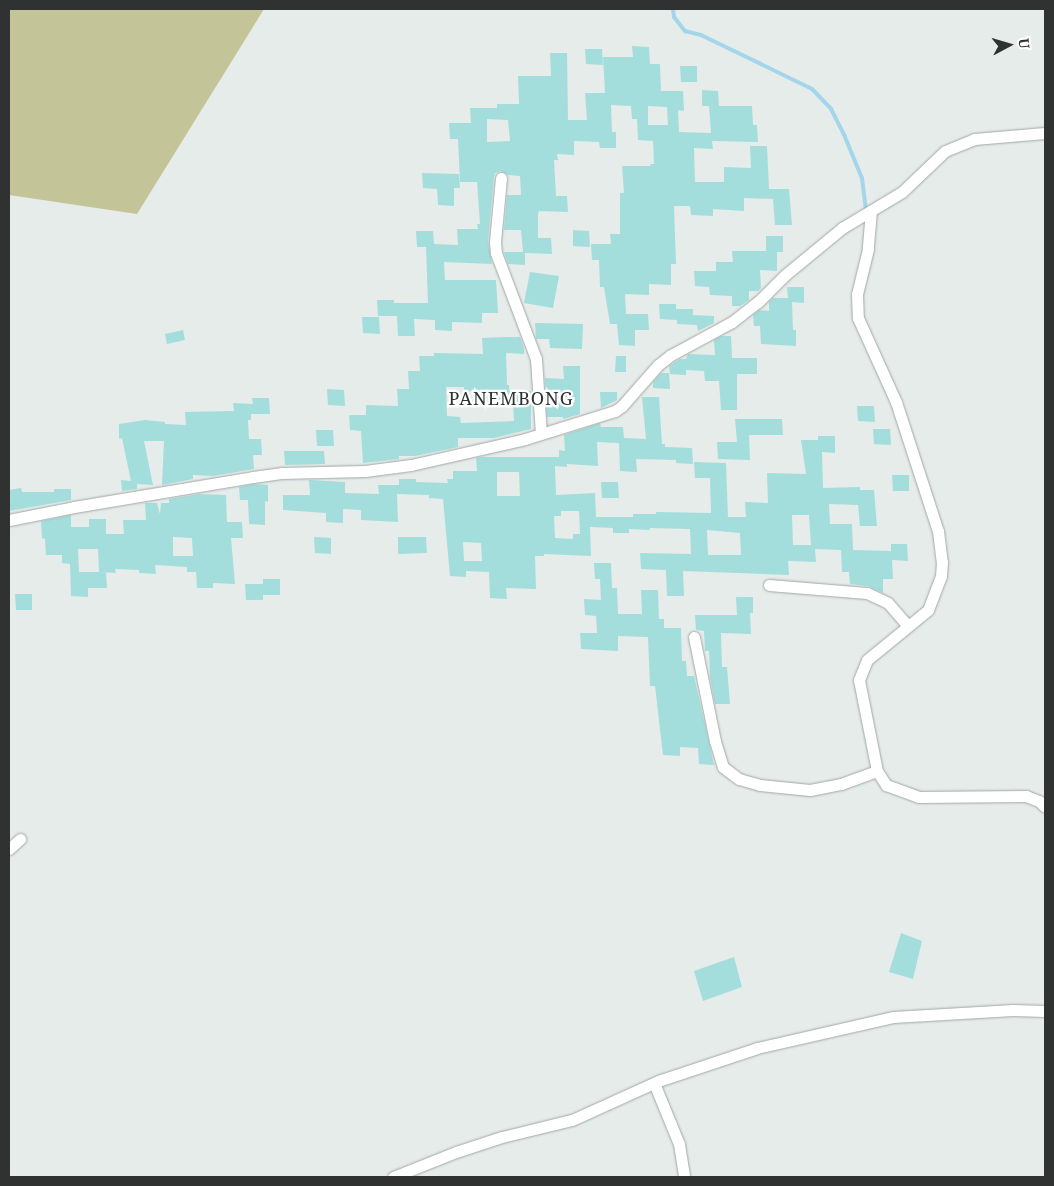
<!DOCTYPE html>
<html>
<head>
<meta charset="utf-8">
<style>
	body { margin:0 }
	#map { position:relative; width:1054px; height:1186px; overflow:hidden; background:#e6ece9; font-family:"Noto Serif",serif }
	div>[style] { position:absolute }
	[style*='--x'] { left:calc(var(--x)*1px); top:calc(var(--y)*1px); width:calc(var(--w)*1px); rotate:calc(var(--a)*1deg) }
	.green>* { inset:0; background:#c4c499 }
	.stream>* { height:4px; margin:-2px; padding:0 2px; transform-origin:2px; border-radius:2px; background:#a4d6eb }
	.building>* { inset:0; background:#a3dedd }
	.roads { filter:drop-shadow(0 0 1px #a1a7a4) drop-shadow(0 0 1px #a1a7a4) }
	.minor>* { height:11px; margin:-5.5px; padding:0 5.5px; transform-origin:5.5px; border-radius:5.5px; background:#fff }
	span { translate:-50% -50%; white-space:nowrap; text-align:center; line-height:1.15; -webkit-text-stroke:4.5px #fff; paint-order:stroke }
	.quarter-label { font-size:18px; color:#2f3230; letter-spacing:1px }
	.frame { position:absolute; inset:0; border:10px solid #2f3230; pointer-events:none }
	.north { position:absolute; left:984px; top:20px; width:50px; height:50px; -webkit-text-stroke:4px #fff; paint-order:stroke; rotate:84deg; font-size:14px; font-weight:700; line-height:20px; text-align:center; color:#2f3230 }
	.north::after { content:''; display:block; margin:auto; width:18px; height:22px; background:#2f3230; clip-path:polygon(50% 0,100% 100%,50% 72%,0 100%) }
</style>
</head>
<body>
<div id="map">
	<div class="green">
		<i style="clip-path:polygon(9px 9px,264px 9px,137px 214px,9px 195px)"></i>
	</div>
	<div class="stream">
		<i style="--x:673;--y:9;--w:8;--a:83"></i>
		<i style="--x:674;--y:17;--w:18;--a:52"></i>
		<i style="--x:685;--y:31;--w:16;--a:14"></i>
		<i style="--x:701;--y:35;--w:123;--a:25.9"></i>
		<i style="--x:812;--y:89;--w:28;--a:46"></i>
		<i style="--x:831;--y:109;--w:31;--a:63"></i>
		<i style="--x:845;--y:137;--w:44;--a:67.5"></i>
		<i style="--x:862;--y:178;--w:33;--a:83"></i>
	</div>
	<div class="building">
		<i style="clip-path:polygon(evenodd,632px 46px,649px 47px,650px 64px,660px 64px,661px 91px,683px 91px,684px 111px,678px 110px,679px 132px,711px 133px,709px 106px,702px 106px,702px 90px,718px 91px,719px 106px,752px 106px,753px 125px,757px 125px,758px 142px,712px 141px,713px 149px,694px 148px,695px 182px,724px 182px,724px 167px,751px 168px,750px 146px,767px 146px,769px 189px,789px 189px,792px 225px,775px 225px,773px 199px,744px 198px,744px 211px,713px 209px,713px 216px,691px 215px,690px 206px,674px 206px,676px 264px,671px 264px,671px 285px,649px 284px,649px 295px,625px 294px,626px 314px,648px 314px,649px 330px,635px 330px,635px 346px,619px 345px,617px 324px,610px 324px,604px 287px,600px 287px,599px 260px,592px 260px,591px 244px,611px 244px,610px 234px,620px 234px,620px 193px,624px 193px,622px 166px,651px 166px,650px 164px,654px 164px,653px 141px,638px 140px,637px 119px,632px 119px,631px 106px,611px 105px,612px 132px,616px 132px,616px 148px,600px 148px,599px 142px,574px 141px,574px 155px,557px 154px,558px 160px,554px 160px,556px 196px,567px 196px,568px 212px,539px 211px,538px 214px,538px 238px,551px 238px,552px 254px,525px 253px,525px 265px,508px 264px,504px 252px,523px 252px,521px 230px,504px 230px,507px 195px,521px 195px,520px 176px,508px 175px,501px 171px,495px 173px,494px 177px,488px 241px,492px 264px,444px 262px,445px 280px,496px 280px,498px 313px,482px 313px,482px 323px,452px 322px,452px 331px,435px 330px,435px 320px,414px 319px,415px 336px,398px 336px,397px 316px,378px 316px,377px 300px,394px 300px,394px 303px,428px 303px,426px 247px,417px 247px,416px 231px,433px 231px,434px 244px,458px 245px,457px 229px,478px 229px,477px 224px,480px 224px,477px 182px,460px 182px,458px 139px,450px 139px,449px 123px,471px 123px,470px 108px,497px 108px,497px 104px,519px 104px,518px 76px,551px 76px,550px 53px,567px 53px,568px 120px,587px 120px,585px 93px,605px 93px,603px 57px,633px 57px,632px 46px,648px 106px,667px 107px,668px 125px,648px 125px,648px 106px,632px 46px,487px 119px,508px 120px,510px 141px,487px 142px,487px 119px)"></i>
		<i style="clip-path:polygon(585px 49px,602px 49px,603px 65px,586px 64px)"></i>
		<i style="clip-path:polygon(680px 66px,697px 66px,697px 82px,681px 82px)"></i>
		<i style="clip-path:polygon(422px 173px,459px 174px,460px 188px,454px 188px,454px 206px,438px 205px,437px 189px,423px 188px)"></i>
		<i style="clip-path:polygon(573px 230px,589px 231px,590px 247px,573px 246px)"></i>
		<i style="clip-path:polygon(766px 236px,783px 236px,783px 252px,777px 252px,777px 271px,760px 270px,761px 288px,758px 291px,749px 291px,749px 300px,740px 306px,732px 306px,732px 296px,710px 295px,709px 287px,695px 286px,694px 271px,716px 271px,716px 262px,733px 262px,732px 251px,766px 251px)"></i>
		<i style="clip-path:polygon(530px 272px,559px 276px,553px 308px,524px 303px)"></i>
		<i style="clip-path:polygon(787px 287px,804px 287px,804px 303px,792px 302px,793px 330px,796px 330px,796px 346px,761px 344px,760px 326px,754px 326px,753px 315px,759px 310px,769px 311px,769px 302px,773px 298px,788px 298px)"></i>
		<i style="clip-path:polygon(659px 304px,676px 304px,676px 309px,693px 309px,693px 315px,714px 316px,714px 323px,698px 331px,697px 325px,677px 324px,677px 320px,660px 319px)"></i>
		<i style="clip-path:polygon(362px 317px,379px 317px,380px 334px,363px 333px)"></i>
		<i style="clip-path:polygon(535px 323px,583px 324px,582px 349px,550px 348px,549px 339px,536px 339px)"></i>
		<i style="clip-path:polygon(183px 330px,185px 340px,167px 344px,165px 334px)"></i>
		<i style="clip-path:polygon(721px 336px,731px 336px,732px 358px,757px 358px,757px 374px,737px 374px,737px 410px,721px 410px,719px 381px,705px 381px,704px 371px,686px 370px,686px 375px,670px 374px,669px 366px,680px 359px,686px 359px,688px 354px,715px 355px,714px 340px)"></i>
		<i style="clip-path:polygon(evenodd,507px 337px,520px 337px,524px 348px,524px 354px,506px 353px,507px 385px,509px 385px,509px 391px,531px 391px,531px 429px,494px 438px,458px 438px,458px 447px,415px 456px,399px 456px,399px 459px,363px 463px,361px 431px,350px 430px,349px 415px,366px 415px,366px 405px,398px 406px,397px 389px,409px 389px,408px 371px,420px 371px,419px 356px,434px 356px,434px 353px,483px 354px,482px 338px,507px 337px,446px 387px,464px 387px,464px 391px,492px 392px,493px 400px,513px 401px,514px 421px,461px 423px,460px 417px,447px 416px,446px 387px)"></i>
		<i style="clip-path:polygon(616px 356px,626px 356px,626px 372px,615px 372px)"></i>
		<i style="clip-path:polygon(563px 366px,580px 366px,580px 414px,563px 419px,563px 417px,547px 417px,545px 378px,564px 379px)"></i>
		<i style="clip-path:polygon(661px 373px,669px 373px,670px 389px,653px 388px,653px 382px)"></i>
		<i style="clip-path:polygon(327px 389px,344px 390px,345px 406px,328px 405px)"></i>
		<i style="clip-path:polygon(600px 392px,617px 392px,617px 400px,601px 408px)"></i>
		<i style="clip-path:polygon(evenodd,642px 397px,659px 397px,662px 444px,665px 444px,665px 447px,692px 448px,693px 464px,676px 463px,676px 460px,636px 459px,637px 472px,620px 471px,619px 443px,597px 442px,598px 466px,567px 464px,567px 467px,555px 466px,556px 495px,595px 493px,596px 517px,633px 517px,633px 514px,656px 514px,656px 512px,711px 513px,710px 478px,695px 478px,694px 462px,726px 463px,728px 517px,746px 517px,745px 502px,768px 503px,767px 473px,806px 474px,801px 440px,818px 440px,818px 436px,835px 436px,835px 453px,822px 452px,823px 488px,860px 487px,860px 490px,874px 490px,877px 526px,860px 526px,858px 505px,829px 504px,830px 524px,852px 524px,853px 550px,891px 551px,891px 544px,907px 544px,908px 561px,892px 560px,893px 579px,883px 579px,883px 593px,868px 586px,850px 584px,849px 572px,842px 572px,841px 550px,815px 549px,816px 562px,788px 561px,789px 575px,683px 571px,684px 596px,667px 596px,666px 570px,641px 569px,640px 553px,691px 554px,690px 529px,650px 528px,650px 530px,629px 529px,629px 533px,613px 533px,613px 528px,590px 527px,591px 556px,544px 554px,544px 556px,535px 556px,536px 589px,506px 588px,507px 599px,490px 598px,489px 572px,466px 571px,466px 577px,450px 576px,443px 499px,429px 498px,429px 495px,397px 494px,398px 522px,361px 520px,361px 510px,343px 509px,343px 523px,326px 522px,326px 513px,283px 510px,283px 495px,310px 495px,309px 480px,345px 482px,345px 493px,379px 494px,378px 485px,399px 485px,399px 479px,416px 479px,416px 482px,448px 483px,447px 479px,453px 479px,453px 471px,477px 471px,476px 458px,480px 457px,559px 457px,559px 450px,565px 451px,564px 435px,600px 423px,601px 427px,623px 427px,624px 438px,646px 439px,642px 397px,497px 472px,519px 472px,520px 496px,497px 496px,497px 472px,642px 397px,561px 511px,579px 511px,580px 534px,573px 534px,573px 539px,555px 538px,554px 516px,561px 516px,561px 511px,642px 397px,792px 515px,809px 515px,811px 545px,793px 545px,792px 515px,642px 397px,707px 530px,740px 533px,741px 555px,708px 555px,707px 530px,642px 397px,463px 542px,481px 543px,482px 561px,464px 561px,463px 542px)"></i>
		<i style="clip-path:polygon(252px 398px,269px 398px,270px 414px,251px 414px,251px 420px,248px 420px,249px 439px,261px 439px,262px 455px,253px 455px,254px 469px,213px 476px,193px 475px,193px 479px,162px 485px,164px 441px,144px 441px,153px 485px,137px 484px,137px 489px,122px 491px,121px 480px,131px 481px,122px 438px,119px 439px,119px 424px,145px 420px,165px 422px,165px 424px,186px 425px,185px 412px,234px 411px,233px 403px,253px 404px)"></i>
		<i style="clip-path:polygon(857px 406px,874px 406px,875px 422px,858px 421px)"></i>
		<i style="clip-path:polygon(735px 419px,782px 419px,783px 435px,749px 435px,750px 460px,718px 459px,717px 442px,737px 442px)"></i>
		<i style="clip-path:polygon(873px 429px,890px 429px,891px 445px,874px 444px)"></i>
		<i style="clip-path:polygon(316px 430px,333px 430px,334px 446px,317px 446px)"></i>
		<i style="clip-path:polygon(284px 451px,324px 451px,325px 464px,285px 465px)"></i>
		<i style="clip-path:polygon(892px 475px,909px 475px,909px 491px,893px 491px)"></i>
		<i style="clip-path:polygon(601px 482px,618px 482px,619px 498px,602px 498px)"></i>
		<i style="clip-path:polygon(254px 484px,268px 485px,268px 502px,265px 501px,265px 525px,249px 524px,248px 500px,240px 500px,239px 487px)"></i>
		<i style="clip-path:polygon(21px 488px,22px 492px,54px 492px,54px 489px,71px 489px,71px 500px,9px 511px,9px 490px)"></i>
		<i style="clip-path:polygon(evenodd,199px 494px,226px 495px,227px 522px,242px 522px,243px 538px,231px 538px,235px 584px,213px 583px,213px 588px,197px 588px,196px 572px,187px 572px,187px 567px,155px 565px,156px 574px,139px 573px,139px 570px,115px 569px,116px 573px,99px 572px,98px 549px,78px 549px,79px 572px,106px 572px,107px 588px,88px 588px,88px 597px,71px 596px,70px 564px,62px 563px,62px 555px,46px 555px,45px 539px,42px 538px,41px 521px,71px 515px,71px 527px,89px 527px,89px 519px,106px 519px,106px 534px,124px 534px,123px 520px,146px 520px,145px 503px,157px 503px,160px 514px,161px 503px,169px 503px,169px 499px,199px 494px,173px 537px,192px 538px,193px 556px,173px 556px,173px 537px)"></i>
		<i style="clip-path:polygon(314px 537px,331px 538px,331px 554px,315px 553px)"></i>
		<i style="clip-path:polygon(398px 537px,426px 537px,427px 553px,398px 554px)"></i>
		<i style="clip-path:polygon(594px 563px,611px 563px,612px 588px,617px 588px,618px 614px,642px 614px,641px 590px,658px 590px,659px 619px,664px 619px,664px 628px,681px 628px,682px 661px,686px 661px,687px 676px,694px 676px,714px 765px,699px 764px,698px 748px,680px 747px,680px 756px,663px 755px,655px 686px,650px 686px,648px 637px,618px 636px,618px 651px,581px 649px,580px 633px,597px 633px,596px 616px,585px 615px,584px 599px,601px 600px,600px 579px,595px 579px)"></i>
		<i style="clip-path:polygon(263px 579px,280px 579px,280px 595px,263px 595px,263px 600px,246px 600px,245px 584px,263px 584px)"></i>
		<i style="clip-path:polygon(15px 594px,32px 594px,32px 610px,16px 610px)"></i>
		<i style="clip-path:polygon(736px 597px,753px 597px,753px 613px,750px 613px,751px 634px,721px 633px,722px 667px,727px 667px,730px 704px,715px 704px,710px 677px,709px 651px,705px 651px,704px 631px,696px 630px,695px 615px,737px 615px)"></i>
		<i style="clip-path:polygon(901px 933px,922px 941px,913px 979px,889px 972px)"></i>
		<i style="clip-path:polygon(734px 957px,742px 987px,703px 1001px,694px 971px)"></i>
	</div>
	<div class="roads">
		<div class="minor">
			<i style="--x:501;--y:178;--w:64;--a:95.4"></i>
			<i style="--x:495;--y:242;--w:11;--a:85"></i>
			<i style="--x:496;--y:253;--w:113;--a:69.3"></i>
			<i style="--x:536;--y:359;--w:75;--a:86.2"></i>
			<i style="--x:871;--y:211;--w:38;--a:95"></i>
			<i style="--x:868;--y:249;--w:46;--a:103.7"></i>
			<i style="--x:857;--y:294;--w:24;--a:88"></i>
			<i style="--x:858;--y:318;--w:92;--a:65.7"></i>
			<i style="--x:896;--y:402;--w:136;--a:72"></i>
			<i style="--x:938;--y:531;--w:31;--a:83"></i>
			<i style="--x:942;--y:562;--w:14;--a:94"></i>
			<i style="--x:941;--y:576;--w:36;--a:111"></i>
			<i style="--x:928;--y:610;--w:79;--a:140.7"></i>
			<i style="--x:867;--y:660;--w:22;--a:112"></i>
			<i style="--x:859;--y:680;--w:93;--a:78.8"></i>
			<i style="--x:877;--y:771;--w:17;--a:57"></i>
			<i style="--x:886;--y:785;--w:35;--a:20"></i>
			<i style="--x:919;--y:797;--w:107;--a:-0.5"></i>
			<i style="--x:1026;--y:796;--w:14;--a:21"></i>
			<i style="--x:1039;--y:801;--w:8;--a:45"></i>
			<i style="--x:9;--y:520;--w:66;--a:-11.3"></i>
			<i style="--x:74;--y:507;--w:181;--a:-9.5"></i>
			<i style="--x:253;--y:477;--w:28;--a:-8"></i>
			<i style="--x:281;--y:473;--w:84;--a:-1.4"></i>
			<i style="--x:365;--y:471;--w:46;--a:-7.4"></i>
			<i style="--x:411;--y:465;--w:117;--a:-12.8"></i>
			<i style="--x:525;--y:439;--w:94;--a:-17.3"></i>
			<i style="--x:615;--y:411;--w:9;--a:-36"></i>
			<i style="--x:622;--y:406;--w:55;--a:-48.7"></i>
			<i style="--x:658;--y:365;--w:16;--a:-38"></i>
			<i style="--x:671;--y:355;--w:69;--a:-28.4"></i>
			<i style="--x:732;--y:322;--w:33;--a:-38"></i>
			<i style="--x:758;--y:302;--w:38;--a:-45"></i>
			<i style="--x:785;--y:275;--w:74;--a:-39.5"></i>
			<i style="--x:842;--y:228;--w:70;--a:-31"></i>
			<i style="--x:902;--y:192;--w:59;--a:-43.6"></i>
			<i style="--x:945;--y:151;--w:31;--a:-22"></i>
			<i style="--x:974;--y:139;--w:71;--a:-4.8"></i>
			<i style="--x:769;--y:585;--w:98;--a:4.7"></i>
			<i style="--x:867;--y:593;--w:23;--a:25"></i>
			<i style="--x:888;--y:603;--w:30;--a:49"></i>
			<i style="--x:694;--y:637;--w:106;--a:78.6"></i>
			<i style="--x:715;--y:741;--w:27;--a:73"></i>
			<i style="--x:723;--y:767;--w:20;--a:37"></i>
			<i style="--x:739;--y:779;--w:22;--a:16"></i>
			<i style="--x:760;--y:785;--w:50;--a:5.7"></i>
			<i style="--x:810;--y:790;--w:32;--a:-11"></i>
			<i style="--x:841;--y:784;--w:38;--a:-20"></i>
			<i style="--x:9;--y:849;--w:15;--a:-42"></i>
			<i style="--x:654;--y:1083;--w:66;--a:67.7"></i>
			<i style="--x:679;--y:1144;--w:33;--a:81"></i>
			<i style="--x:393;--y:1177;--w:68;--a:-21.6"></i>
			<i style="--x:456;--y:1152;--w:48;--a:-18.1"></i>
			<i style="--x:502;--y:1137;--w:72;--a:-13.7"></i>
			<i style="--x:572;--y:1120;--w:94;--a:-24.4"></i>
			<i style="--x:658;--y:1081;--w:104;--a:-18.4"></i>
			<i style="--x:757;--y:1048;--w:139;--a:-12.8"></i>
			<i style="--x:893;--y:1017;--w:120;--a:-3.3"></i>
			<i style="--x:1013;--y:1010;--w:32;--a:2"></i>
		</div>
	</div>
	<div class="quarter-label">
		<span style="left:511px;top:398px">PANEMBONG</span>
	</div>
	<div class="frame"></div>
	<div class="north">U</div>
</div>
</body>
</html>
